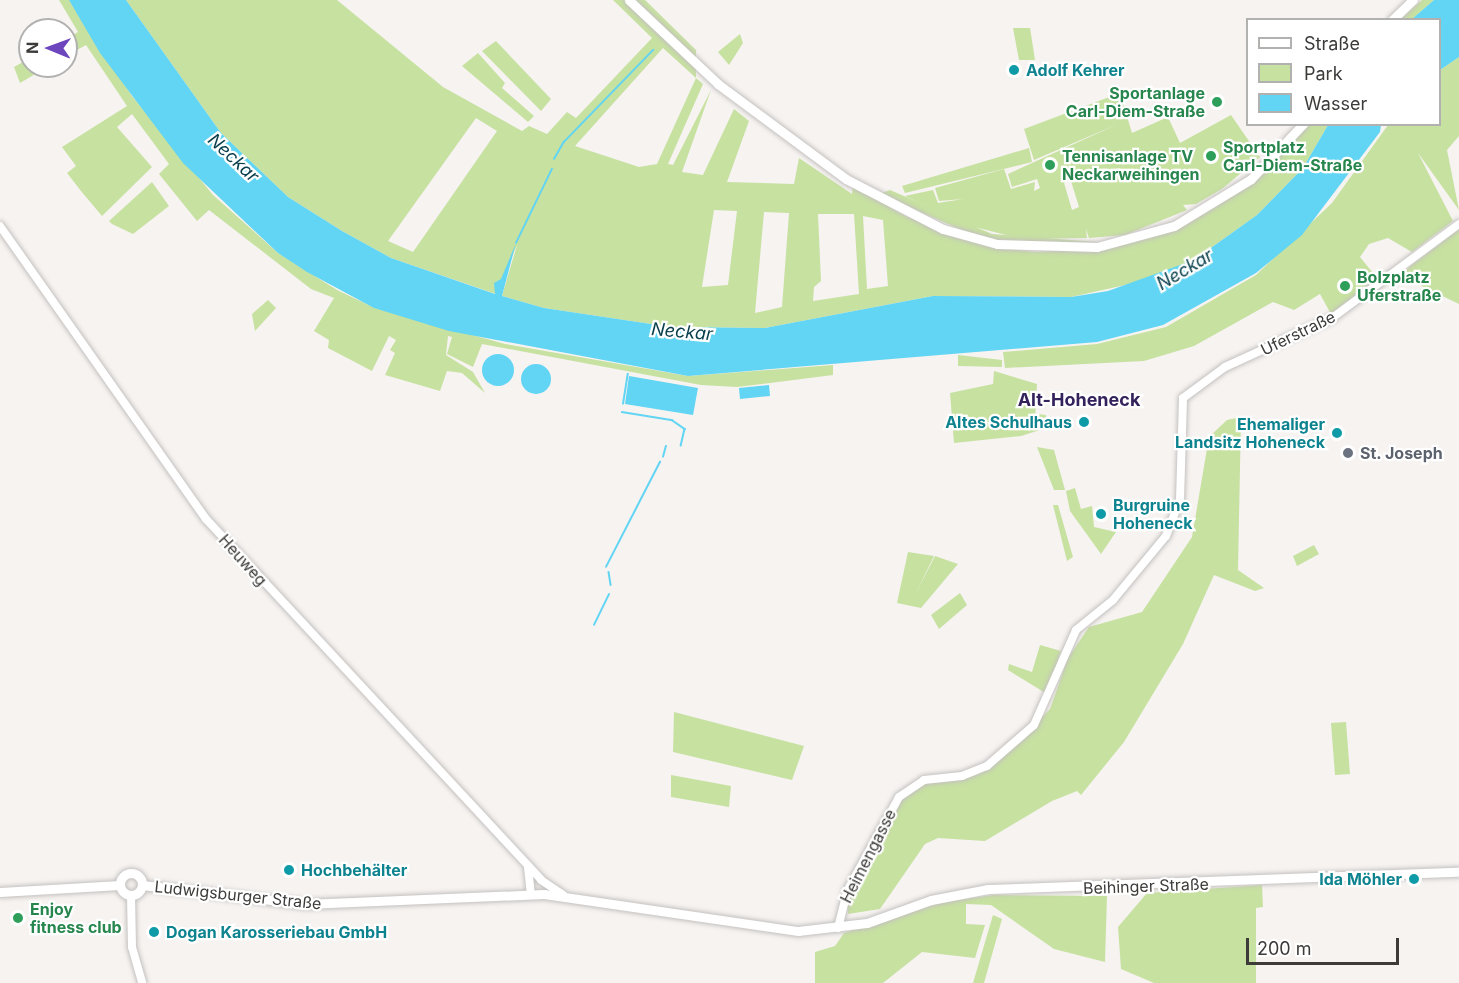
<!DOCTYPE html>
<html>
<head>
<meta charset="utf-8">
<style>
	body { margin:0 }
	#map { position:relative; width:1459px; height:983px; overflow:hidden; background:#f6f3f1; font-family:Inter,sans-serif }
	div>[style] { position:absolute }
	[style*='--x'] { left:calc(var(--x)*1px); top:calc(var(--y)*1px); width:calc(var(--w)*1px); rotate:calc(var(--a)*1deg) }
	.green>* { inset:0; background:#c7e1a1 }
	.water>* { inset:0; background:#61d5f3 }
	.round { border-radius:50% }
	.stream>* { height:1.5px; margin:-0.75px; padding:0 0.75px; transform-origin:0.75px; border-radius:0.75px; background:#61d5f3 }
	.roads { filter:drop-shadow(0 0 2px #c4c1bf) drop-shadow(0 0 2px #c4c1bf) }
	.minor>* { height:8px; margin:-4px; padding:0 4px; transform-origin:4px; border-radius:4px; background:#fff }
	.major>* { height:9px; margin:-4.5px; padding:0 4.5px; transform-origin:4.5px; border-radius:4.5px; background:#fff }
	.major>.ring { margin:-4.5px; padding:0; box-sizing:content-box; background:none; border:9px solid #fff; border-radius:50% }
	.dots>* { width:16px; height:16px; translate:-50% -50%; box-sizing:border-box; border:3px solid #fff; border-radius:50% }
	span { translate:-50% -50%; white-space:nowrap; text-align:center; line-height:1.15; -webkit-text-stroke:4.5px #fff; paint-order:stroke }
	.culture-label { font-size:16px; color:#0d838f; font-weight:700 }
	.left { translate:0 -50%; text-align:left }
	.right { translate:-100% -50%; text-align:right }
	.leisure-label { font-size:16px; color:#27864d; font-weight:700 }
	.street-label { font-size:16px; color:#3c3b3a }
	.worship-label { font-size:16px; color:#5b616d; font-weight:700 }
	.water-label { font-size:18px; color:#093f4c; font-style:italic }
	.neighbourhood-label { font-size:18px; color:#34225d; font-weight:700 }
	.legend { position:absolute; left:1246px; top:18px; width:195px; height:108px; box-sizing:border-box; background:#fff; border:2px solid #b1b1b0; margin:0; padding:8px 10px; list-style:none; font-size:18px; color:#3c3b3a }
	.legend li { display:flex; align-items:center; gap:12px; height:30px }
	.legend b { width:30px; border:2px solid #b1b1b0 }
	.north { position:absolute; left:18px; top:18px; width:60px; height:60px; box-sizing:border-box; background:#fff; border:2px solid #b1b1b0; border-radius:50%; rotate:271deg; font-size:16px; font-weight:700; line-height:24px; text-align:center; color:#3c3b3a }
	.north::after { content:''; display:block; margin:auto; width:21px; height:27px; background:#6d45bd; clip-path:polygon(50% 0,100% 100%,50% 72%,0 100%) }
	.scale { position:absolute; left:1246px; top:938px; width:153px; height:27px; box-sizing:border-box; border:3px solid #3c3b3a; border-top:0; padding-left:8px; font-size:18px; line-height:21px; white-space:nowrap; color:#3c3b3a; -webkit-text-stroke:4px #fff; paint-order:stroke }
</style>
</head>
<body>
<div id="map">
	<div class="green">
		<i style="clip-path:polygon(59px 0,69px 0,132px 96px,213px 195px,278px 253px,337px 290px,375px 308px,505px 344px,688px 376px,833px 365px,833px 375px,737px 387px,701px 385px,482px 344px,473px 367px,447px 354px,452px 337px,448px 336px,446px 355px,473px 372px,485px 393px,462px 373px,447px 371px,440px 391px,385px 375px,395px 353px,390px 350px,396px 340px,389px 336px,372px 371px,328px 348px,329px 340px,314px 331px,334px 298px,311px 289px,209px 210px,197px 221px,159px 174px,169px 164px,132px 114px,117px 127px,152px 167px,102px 216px,81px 191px,67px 173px,76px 166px,62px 147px,127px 106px,86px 45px,66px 56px,66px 39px,78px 32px)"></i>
		<i style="clip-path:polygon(evenodd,126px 0,337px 0,443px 87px,522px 131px,529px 126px,547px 134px,567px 112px,576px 118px,652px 38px,613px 0,645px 0,696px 50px,696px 78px,703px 84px,668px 164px,673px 165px,711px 90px,682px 172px,703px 175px,734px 109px,749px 121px,727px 182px,794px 184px,799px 158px,852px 194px,853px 186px,907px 217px,991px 247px,1035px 252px,1112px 248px,1179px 227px,1245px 188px,1309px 125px,1328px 125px,1303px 168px,1257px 215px,1194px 260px,1139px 282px,1071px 297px,933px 296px,765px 328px,671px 327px,544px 308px,502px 296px,517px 245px,496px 294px,391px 258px,342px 231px,288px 197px,221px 133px,126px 0,663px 48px,696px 78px,657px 164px,639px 167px,575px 146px,663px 48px,126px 0,476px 118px,497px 131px,413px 252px,388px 241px,476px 118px,126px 0,714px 210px,737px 211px,728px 285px,702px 287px,714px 210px,126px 0,764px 212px,789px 213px,782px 307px,755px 313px,764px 212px,126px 0,818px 214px,854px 214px,859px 294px,813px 301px,814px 287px,821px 281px,818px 214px,126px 0,863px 216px,883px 220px,888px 286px,867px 289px,863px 216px)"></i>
		<i style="clip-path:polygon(1422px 0,1434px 0,1412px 19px,1400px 20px)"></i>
		<i style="clip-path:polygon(1013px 28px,1030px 28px,1035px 60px,1019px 60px)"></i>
		<i style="clip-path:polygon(740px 34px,743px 43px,729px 65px,718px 52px)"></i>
		<i style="clip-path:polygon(496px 41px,551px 99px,541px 111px,482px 51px)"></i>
		<i style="clip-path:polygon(478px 53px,505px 83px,502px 88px,534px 116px,528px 122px,462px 66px)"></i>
		<i style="clip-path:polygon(1459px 57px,1459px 136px,1447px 150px,1459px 210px,1418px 153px,1453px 221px,1412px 252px,1388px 238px,1369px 244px,1360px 257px,1377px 278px,1331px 314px,1320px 294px,1294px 310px,1273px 302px,1194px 346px,1144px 361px,1005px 368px,1003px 352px,1097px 344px,1166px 327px,1256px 275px,1332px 203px,1388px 125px,1440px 124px,1440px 70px)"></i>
		<i style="clip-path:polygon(30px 58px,30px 66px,49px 66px,20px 83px,14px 67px)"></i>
		<i style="clip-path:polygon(evenodd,1120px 93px,1132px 133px,1168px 117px,1180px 143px,1231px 115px,1260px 157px,1222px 189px,1196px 204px,1183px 205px,1187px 210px,1125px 235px,1089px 238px,1086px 229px,1087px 238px,1022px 239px,963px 224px,905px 196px,933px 190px,938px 203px,963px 199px,939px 201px,935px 188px,1004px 169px,1011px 189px,1035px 182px,1034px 191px,1040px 188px,1037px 179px,1012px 187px,1008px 174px,1118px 124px,1034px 160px,1024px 129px,1120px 93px,1081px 175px,1071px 181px,1079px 207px,1072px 210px,1064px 183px,1081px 175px)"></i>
		<i style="clip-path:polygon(1029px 148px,1032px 162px,905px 193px,902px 186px)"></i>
		<i style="clip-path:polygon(152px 182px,169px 206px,133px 234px,112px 224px,109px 221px)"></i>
		<i style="clip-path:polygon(890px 190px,992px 234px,1097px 242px,1019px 244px,978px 237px,879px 194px)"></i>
		<i style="clip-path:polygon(1459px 229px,1459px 304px,1399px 275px)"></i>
		<i style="clip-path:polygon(268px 300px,276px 308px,255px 331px,252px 314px)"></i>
		<i style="clip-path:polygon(958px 355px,1002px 360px,1002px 367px,958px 366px)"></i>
		<i style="clip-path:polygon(994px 371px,1037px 384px,1035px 420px,1038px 414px,1046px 415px,1046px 428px,1021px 436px,954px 443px,950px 393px,993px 384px)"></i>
		<i style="clip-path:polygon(1241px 417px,1238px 570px,1264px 588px,1255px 591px,1214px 575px,1183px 644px,1124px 742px,1081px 795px,1077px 791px,1052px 801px,985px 841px,938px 838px,925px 844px,880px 909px,848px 914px,847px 898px,891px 811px,908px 790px,927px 781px,956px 780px,1009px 751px,1050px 709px,1068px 658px,1089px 627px,1142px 612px,1192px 537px,1209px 437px,1227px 420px)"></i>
		<i style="clip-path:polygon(1037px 447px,1054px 450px,1065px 490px,1054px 490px)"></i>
		<i style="clip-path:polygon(1075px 488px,1081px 509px,1092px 506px,1094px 527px,1116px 532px,1101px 554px,1070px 511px,1066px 491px)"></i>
		<i style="clip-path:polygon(1053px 505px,1058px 505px,1073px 557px,1067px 561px)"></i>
		<i style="clip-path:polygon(1314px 545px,1319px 554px,1297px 566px,1293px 556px)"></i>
		<i style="clip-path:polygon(908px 552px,934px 556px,916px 593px,935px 556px,958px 564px,921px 608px,897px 603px)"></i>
		<i style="clip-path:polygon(960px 593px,967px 605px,939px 629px,931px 615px)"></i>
		<i style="clip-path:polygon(1040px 645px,1061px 651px,1047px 694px,1008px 670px,1009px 664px,1032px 672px)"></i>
		<i style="clip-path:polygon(674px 712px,804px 746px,792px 780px,673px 752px)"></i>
		<i style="clip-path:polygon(1346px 722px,1350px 774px,1335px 775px,1331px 723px)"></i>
		<i style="clip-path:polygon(671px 775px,731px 786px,729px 807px,671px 797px)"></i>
		<i style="clip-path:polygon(1262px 885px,1263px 907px,1256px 908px,1256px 983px,1154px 983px,1121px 969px,1118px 927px,1147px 893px)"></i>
		<i style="clip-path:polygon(994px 895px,1107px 896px,1105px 962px,1054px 949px,991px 905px,966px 904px,966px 924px,985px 925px,975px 958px,922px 952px,883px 983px,815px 983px,815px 952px,835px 946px,844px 933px,943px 902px)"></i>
		<i style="clip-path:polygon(993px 915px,1002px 919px,984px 983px,973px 983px)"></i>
	</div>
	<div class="water">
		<i style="clip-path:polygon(69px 0,126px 0,221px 133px,288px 197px,342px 231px,391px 258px,495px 294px,494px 283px,501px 279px,516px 243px,502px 296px,544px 308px,671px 327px,765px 328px,933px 296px,1071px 297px,1108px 291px,1194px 260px,1257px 215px,1303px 168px,1328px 125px,1381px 125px,1380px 132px,1302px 235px,1256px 273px,1163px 325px,1097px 342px,688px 376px,449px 331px,374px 308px,307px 272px,278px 253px,183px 163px,100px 53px)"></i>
		<i style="clip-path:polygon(1434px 0,1459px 0,1459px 57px,1440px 70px,1440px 20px,1412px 19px)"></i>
		<i class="round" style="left:482px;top:354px;width:32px;height:32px"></i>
		<i class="round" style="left:521px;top:364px;width:30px;height:30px"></i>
		<i style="clip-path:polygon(629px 376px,698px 388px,693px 415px,625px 404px)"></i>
		<i style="clip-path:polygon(769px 385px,770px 396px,740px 399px,739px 388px)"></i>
	</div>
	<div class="stream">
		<i style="--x:554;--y:159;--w:20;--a:-60"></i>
		<i style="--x:564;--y:142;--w:128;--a:-45.9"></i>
		<i style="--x:516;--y:243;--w:82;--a:-64.1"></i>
		<i style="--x:623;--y:404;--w:30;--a:-81"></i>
		<i style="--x:622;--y:412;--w:51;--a:9.1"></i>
		<i style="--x:672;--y:420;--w:16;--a:35"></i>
		<i style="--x:685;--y:429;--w:17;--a:103"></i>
		<i style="--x:663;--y:457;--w:11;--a:-75"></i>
		<i style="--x:606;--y:567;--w:118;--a:-62.8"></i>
		<i style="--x:609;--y:572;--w:13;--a:81"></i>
		<i style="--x:594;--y:625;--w:34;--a:-64"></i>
	</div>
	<div class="roads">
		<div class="minor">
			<i style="--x:0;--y:226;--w:358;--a:54.9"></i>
			<i style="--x:206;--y:519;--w:492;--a:47.1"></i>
			<i style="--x:541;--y:880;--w:27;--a:34"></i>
			<i style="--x:528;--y:867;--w:27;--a:84"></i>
			<i style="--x:131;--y:895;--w:52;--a:88.9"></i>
			<i style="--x:132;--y:947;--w:37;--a:74"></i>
			<i style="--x:838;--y:928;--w:38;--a:-76"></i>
			<i style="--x:847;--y:891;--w:107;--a:-61"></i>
			<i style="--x:899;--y:797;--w:30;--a:-34"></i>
			<i style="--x:924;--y:780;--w:38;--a:-6"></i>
			<i style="--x:962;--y:776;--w:27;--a:-22"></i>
			<i style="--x:987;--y:766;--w:62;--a:-41.1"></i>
			<i style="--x:1034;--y:725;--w:104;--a:-66.1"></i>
			<i style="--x:1076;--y:630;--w:48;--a:-39"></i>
			<i style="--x:1113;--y:600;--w:83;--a:-50.4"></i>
			<i style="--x:1166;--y:536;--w:39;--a:-69"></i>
			<i style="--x:1180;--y:500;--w:102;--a:-88.3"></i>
			<i style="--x:1183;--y:398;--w:52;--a:-36.4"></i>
			<i style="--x:1225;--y:367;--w:118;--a:-24.6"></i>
			<i style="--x:1332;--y:318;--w:158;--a:-36.5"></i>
		</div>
		<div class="major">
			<i style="--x:629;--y:0;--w:122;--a:43.3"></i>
			<i style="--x:718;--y:84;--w:159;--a:36.6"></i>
			<i style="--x:846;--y:179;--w:109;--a:27.3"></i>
			<i style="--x:943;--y:229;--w:56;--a:15.5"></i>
			<i style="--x:997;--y:244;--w:100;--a:1.7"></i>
			<i style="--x:1097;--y:247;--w:80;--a:-15.3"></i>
			<i style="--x:1174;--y:226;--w:90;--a:-31.4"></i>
			<i style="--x:1251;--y:179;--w:76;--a:-46.6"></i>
			<i style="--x:1392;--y:20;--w:29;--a:-44"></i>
			<i class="ring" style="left:120px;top:873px;width:13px;height:13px"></i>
			<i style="--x:142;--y:885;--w:165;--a:6.6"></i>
			<i style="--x:306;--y:904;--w:238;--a:-2.4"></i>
			<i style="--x:544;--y:894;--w:257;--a:8.3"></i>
			<i style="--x:798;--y:931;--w:69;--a:-6.6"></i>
			<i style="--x:867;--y:923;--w:68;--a:-19.8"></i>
			<i style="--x:931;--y:900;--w:58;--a:-10.9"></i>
			<i style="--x:988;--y:889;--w:471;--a:-2.1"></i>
			<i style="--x:0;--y:892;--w:120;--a:-3.3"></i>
		</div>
	</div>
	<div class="dots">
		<i style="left:1014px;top:70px;background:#0f9aa8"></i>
		<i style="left:1217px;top:102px;background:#2e9e5b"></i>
		<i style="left:1211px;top:156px;background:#2e9e5b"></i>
		<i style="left:1050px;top:165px;background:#2e9e5b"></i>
		<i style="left:1345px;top:286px;background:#2e9e5b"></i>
		<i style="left:1084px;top:422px;background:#0f9aa8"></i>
		<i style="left:1337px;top:433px;background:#0f9aa8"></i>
		<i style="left:1348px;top:453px;background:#6b7280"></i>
		<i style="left:1101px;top:514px;background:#0f9aa8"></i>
		<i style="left:289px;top:870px;background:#0f9aa8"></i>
		<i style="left:1414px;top:879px;background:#0f9aa8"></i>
		<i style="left:18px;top:918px;background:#2e9e5b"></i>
		<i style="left:154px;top:932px;background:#0f9aa8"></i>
	</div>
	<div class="culture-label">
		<span class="left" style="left:1026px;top:70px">Adolf Kehrer</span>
		<span class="right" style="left:1072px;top:422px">Altes Schulhaus</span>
		<span class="right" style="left:1325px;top:433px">Ehemaliger<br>Landsitz Hoheneck</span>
		<span class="left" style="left:1113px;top:514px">Burgruine<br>Hoheneck</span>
		<span class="left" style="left:301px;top:870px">Hochbehälter</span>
		<span class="right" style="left:1402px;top:879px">Ida Möhler</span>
		<span class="left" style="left:166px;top:932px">Dogan Karosseriebau GmbH</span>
	</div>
	<div class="leisure-label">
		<span class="right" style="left:1205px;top:102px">Sportanlage<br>Carl-Diem-Straße</span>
		<span class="left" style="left:1223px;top:156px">Sportplatz<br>Carl-Diem-Straße</span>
		<span class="left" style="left:1062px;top:165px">Tennisanlage TV<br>Neckarweihingen</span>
		<span class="left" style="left:1357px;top:286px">Bolzplatz<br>Uferstraße</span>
		<span class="left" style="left:30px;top:918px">Enjoy<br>fitness club</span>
	</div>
	<div class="street-label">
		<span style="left:1298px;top:333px;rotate:-26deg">Uferstraße</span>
		<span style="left:243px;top:560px;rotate:48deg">Heuweg</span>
		<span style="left:868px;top:856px;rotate:-63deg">Heimengasse</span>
		<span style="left:1146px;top:886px;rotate:-2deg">Beihinger Straße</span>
		<span style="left:238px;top:895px;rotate:6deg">Ludwigsburger Straße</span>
	</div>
	<div class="worship-label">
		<span class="left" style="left:1360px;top:453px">St. Joseph</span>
	</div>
	<div class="water-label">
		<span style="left:233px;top:158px;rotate:43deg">Neckar</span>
		<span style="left:1185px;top:270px;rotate:-31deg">Neckar</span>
		<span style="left:682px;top:332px;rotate:5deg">Neckar</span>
	</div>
	<div class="neighbourhood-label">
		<span style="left:1079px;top:400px">Alt-Hoheneck</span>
	</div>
	<ul class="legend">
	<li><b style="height:8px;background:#fff"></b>Straße</li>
	<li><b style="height:16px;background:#c7e1a1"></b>Park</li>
	<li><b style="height:16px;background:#61d5f3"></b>Wasser</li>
	</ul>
	<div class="north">N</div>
	<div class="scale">200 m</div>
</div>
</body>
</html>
